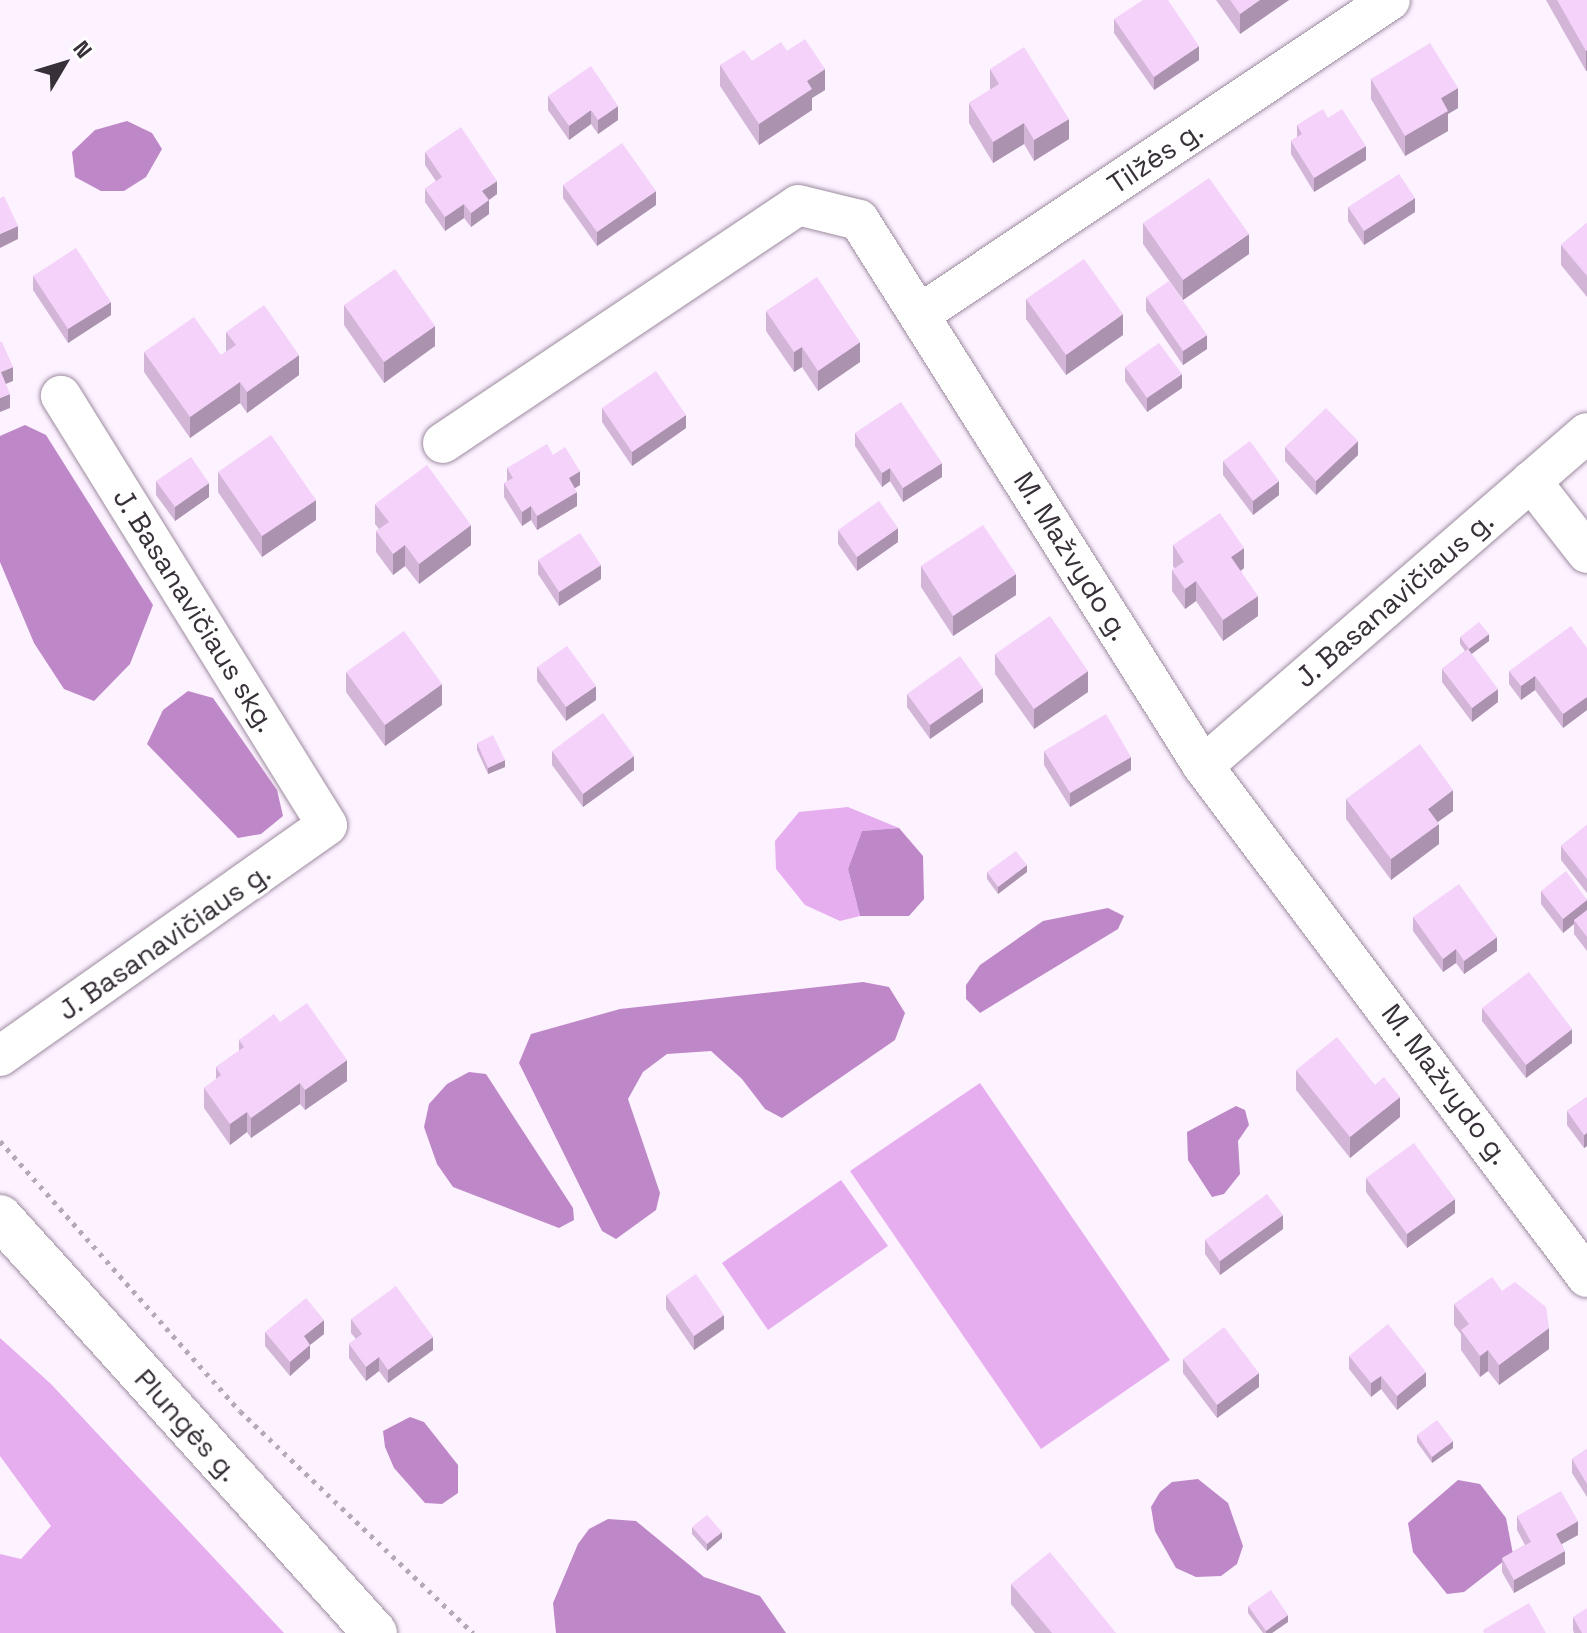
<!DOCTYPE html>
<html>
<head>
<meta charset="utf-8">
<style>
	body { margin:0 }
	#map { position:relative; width:1587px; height:1633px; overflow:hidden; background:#fdf2ff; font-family:"Space Grotesk",sans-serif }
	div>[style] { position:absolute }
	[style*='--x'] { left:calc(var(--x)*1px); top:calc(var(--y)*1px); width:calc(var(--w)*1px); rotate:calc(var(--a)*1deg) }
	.green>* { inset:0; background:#e6aeef }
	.water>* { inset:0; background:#be87c7 }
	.path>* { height:5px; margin-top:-2.5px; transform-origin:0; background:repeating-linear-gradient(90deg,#b3aab5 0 4px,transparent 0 10px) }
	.roads { filter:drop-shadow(0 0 2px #9d8ca0) drop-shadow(0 0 2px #9d8ca0) }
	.minor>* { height:40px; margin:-20px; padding:0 20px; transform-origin:20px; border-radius:20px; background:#fff }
	.major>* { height:44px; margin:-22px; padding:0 22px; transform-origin:22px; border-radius:22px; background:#fff }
	.wall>* { inset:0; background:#d2b5d7 }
	.shaded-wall>* { inset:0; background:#ab93af }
	.building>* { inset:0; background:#f4d2fa }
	span { translate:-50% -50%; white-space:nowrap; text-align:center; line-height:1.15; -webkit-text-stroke:7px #fff; paint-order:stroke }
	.street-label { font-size:28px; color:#373038 }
	.north { position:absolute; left:24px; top:24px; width:80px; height:80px; -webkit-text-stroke:6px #fff; paint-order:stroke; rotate:52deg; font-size:22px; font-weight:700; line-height:32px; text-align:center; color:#373038 }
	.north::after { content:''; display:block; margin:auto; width:28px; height:36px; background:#373038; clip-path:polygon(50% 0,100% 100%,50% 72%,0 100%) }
</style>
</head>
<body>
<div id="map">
	<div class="green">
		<i style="clip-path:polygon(848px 807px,899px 828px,862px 831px,848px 869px,860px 916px,840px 921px,805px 905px,776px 869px,775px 841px,799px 812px)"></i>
		<i style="clip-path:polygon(980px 1083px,1170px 1360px,1041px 1449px,850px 1171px)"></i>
		<i style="clip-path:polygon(841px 1180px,888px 1246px,768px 1330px,722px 1263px)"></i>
		<i style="clip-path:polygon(0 1338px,51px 1384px,284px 1633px,0 1633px,0 1554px,21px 1559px,51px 1526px,0 1456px)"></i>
	</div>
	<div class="water">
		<i style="clip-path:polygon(127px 121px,152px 133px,162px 149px,146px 177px,124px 191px,101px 191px,75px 177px,72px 152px,95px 130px)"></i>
		<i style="clip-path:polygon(25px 425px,46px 435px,153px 605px,130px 664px,94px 701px,64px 689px,34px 643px,0 562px,0 436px)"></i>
		<i style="clip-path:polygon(188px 691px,213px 698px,277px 790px,283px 816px,261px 834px,238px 838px,147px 744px,163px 710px)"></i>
		<i style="clip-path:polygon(899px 828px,923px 856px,924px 899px,909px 916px,860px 916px,848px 869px,862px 831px)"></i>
		<i style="clip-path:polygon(1108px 908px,1124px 916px,1118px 929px,980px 1013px,966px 999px,966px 985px,980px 965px,1043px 921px)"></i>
		<i style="clip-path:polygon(863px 982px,889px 987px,905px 1013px,895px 1040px,782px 1118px,765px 1109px,742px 1079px,711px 1051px,667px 1054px,643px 1072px,628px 1099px,660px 1193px,656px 1210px,616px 1239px,602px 1231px,519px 1063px,531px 1034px,620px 1009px)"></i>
		<i style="clip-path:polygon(469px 1072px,486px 1074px,573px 1208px,574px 1220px,559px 1228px,453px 1187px,437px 1164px,424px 1127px,429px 1104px,447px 1084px)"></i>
		<i style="clip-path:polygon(1236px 1106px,1245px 1110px,1249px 1125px,1238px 1141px,1240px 1174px,1224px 1194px,1212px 1197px,1188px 1160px,1187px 1132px)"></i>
		<i style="clip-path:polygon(410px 1417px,424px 1422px,458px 1465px,458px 1493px,442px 1504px,425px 1503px,394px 1468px,385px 1447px,383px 1431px)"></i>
		<i style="clip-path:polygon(1198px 1479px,1228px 1503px,1243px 1546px,1237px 1564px,1221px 1576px,1196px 1577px,1176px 1568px,1155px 1531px,1151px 1507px,1160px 1492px,1172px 1482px)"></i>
		<i style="clip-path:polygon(1458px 1480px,1480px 1484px,1506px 1518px,1513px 1554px,1464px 1592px,1447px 1594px,1413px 1552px,1408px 1523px)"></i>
		<i style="clip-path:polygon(608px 1519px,636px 1521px,704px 1577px,760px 1596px,786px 1633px,556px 1633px,553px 1603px,578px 1544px,589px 1529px)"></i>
	</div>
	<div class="path">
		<i style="--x:0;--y:1141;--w:361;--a:48.4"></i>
		<i style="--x:240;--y:1411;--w:322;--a:43.6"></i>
	</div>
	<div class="roads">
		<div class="minor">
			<i style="--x:920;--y:314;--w:565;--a:-33.75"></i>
			<i style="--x:443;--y:443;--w:427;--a:-33.8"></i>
			<i style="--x:798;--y:205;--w:63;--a:13.8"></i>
			<i style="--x:859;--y:220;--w:645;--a:57.79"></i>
			<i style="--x:1203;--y:766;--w:639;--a:53.08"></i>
			<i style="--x:1531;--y:481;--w:91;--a:52.1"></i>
			<i style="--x:1203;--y:766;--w:508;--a:-40.93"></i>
			<i style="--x:0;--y:1056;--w:400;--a:-35.2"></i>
			<i style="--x:327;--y:825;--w:505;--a:-121.8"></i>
		</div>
		<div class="major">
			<i style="--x:0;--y:1217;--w:560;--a:47.97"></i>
		</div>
	</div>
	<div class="wall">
		<i style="clip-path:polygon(1216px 0,1289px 0,1240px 34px)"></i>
		<i style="clip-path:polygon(1546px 0,1587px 0,1587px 70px,1586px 71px)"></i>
		<i style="clip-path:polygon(1114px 19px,1199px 60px,1154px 90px,1114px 33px)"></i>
		<i style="clip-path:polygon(787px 51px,825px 90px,812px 98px,812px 110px,759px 145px,720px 86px,720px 65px,752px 61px)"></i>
		<i style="clip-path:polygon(990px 69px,1069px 139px,1034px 161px,1024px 144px,993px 163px,969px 123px,969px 103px,990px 90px)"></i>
		<i style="clip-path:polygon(1371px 79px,1458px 108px,1448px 114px,1448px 131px,1405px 156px,1371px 99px)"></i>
		<i style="clip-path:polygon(548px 96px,618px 120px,598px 134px,591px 124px,569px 140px,548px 110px)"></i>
		<i style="clip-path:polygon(1328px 118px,1366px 160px,1314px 192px,1291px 154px,1291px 141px,1297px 137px,1297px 125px)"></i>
		<i style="clip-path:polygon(425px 152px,497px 194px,489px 200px,489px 214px,471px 227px,464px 218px,445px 231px,425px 202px,425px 189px,436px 181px,425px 165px)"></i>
		<i style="clip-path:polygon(563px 185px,656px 205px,597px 246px,563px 198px)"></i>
		<i style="clip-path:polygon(1348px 207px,1415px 212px,1364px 245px,1348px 221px)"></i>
		<i style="clip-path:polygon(1143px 223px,1249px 254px,1183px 300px,1143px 244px)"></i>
		<i style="clip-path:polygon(1587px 223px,1587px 297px,1561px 265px,1561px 245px)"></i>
		<i style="clip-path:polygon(33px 276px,111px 315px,68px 343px,33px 290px)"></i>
		<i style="clip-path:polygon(1146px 297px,1207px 349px,1183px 365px,1146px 311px)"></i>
		<i style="clip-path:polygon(1026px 299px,1123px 335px,1066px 375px,1026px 319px)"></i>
		<i style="clip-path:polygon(344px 305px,435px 346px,384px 383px,344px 325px)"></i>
		<i style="clip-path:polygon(766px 311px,860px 362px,818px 391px,802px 367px,794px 372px,766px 331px)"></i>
		<i style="clip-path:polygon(226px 332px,299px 375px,247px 413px,240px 403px,190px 438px,144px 372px,144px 352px,221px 355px,226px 352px)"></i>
		<i style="clip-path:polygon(1125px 367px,1182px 388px,1147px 412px,1125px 381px)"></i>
		<i style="clip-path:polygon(602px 408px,686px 428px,632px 466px,602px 422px)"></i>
		<i style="clip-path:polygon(855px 433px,942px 477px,903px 502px,890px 481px,882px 487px,855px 446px)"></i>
		<i style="clip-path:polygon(1285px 447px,1358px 455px,1316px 495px,1285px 461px)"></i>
		<i style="clip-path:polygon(553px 455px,580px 485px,574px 488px,577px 506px,537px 530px,531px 520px,522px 526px,504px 497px,504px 483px,507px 482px,507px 468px)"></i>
		<i style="clip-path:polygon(1223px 461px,1279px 495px,1253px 515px,1223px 475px)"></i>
		<i style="clip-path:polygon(218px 472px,316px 520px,262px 557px,218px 492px)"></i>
		<i style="clip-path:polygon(156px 481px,209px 497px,175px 521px,156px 495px)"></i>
		<i style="clip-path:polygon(375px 504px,471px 545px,419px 584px,405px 566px,393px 575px,376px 552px,376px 531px,379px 529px,375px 524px)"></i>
		<i style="clip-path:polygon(838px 530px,898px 542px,857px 571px,838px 544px)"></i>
		<i style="clip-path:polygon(1173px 545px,1244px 568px,1241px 571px,1258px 616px,1223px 641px,1196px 601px,1185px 609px,1172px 591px,1172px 570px,1175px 569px,1173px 566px)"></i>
		<i style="clip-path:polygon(538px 560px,601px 579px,559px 606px,538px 574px)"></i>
		<i style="clip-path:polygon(921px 566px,1016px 595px,953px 636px,921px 587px)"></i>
		<i style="clip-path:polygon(1460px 637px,1489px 641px,1471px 654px,1498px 702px,1472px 722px,1442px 682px,1442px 669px,1465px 651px,1460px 644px)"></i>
		<i style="clip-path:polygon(1587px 648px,1587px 710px,1563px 728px,1535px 690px,1521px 700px,1509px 684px,1509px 671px)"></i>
		<i style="clip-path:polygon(995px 654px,1088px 692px,1034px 729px,995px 674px)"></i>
		<i style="clip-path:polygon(537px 667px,596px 700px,566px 721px,537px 681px)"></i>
		<i style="clip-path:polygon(346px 672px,442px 705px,385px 746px,346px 692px)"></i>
		<i style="clip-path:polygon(907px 694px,983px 702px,930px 739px,907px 707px)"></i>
		<i style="clip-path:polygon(477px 743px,505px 767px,488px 774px,477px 750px)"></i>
		<i style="clip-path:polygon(552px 751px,634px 770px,583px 807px,552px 765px)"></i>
		<i style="clip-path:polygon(1044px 751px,1131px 770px,1070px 807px,1044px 765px)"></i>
		<i style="clip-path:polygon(1346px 799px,1453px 811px,1438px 822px,1439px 844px,1391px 880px,1346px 819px)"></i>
		<i style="clip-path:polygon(1587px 825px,1587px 893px,1561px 860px,1561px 846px)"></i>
		<i style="clip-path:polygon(987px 872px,1027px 872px,998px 894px,987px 879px)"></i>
		<i style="clip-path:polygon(1541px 891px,1587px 899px,1587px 951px,1574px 934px,1574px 924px,1563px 933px,1541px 904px)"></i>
		<i style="clip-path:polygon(1413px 917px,1497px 951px,1464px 974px,1456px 963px,1443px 972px,1413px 931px)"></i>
		<i style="clip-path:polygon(1482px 1008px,1572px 1043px,1526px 1078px,1482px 1021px)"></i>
		<i style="clip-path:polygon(280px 1022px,347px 1081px,305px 1110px,300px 1104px,251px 1138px,247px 1132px,230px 1145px,204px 1108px,204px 1088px,216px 1080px,216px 1067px,239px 1051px,239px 1040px)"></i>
		<i style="clip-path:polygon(1296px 1070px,1400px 1117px,1350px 1158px,1296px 1090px)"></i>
		<i style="clip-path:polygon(1587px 1097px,1587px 1146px,1584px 1148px,1567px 1125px,1567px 1111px)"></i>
		<i style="clip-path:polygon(1366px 1178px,1455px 1213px,1407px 1248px,1366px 1192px)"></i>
		<i style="clip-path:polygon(1283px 1229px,1220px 1275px,1205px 1254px,1205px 1240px)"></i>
		<i style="clip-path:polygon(1502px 1291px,1549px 1349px,1499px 1385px,1488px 1371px,1480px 1377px,1461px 1350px,1461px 1334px,1454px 1325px,1454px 1304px)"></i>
		<i style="clip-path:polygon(666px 1295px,724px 1329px,694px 1350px,666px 1309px)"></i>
		<i style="clip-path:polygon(351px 1319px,433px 1350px,388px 1383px,379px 1371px,366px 1381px,349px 1358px,349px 1344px,356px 1339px,351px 1333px)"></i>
		<i style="clip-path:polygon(265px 1332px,324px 1334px,310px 1345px,310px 1358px,290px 1376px,265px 1346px)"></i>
		<i style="clip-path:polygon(1349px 1356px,1426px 1386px,1397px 1410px,1381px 1389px,1371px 1397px,1349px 1369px)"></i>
		<i style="clip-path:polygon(1183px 1359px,1259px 1387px,1217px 1418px,1183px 1373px)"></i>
		<i style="clip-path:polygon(1417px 1435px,1453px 1448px,1432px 1463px,1417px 1442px)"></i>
		<i style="clip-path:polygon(1587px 1449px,1587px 1497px,1572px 1473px,1572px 1459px)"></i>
		<i style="clip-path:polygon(1517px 1516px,1578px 1535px,1562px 1544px,1565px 1564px,1514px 1593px,1502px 1572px,1502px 1558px,1525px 1545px,1517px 1530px)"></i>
		<i style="clip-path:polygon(692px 1527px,722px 1538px,707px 1551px,692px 1534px)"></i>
		<i style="clip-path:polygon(1011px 1584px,1116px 1633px,1035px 1633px,1011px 1604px)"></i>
		<i style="clip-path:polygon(1248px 1606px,1288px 1622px,1272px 1633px,1263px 1633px,1248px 1613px)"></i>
		<i style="clip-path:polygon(1573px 1617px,1587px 1633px,1574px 1633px,1573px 1630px)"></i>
	</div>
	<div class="shaded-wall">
		<i style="clip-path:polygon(1260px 0,1289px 0,1240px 34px,1240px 14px)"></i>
		<i style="clip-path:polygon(1199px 46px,1199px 60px,1154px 90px,1154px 77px)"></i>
		<i style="clip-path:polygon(1587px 50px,1587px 70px,1586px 71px,1586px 51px)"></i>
		<i style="clip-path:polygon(825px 69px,825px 90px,812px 98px,812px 110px,759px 145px,759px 124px,807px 81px)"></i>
		<i style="clip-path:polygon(1458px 88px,1458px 108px,1448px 114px,1448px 131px,1405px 156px,1405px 136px,1441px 98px)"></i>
		<i style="clip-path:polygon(618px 106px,618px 120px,598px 134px,598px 120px)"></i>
		<i style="clip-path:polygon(591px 110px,591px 124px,569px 140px,569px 126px)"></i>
		<i style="clip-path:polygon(1069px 119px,1069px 139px,1034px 161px,1034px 140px)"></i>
		<i style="clip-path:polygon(1024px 123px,1024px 144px,993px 163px,993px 142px)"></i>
		<i style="clip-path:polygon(1366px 146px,1366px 160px,1314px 192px,1314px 178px)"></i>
		<i style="clip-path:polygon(497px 181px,497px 194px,482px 205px,482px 191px)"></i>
		<i style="clip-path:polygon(656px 191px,656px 205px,597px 246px,597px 232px)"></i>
		<i style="clip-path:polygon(1415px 198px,1415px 212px,1364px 245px,1364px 231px)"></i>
		<i style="clip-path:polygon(489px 200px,489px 214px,471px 227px,471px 213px)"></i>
		<i style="clip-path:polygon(464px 204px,464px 218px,445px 231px,445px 217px)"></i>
		<i style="clip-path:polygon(18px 226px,18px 239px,0 248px,0 234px)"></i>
		<i style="clip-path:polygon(1249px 234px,1249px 254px,1183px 300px,1183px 280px)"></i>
		<i style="clip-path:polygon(111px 302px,111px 315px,68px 343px,68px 329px)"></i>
		<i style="clip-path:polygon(1123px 314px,1123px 335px,1066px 375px,1066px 355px)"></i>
		<i style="clip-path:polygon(435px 326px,435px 346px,384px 383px,384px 362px)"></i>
		<i style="clip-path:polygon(1207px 335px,1207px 349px,1183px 365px,1183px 351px)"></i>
		<i style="clip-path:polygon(860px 342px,860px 362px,818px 391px,818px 371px)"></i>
		<i style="clip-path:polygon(802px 347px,802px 367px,794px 372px,794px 352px)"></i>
		<i style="clip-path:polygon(299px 355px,299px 375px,247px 413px,247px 392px)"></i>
		<i style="clip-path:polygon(13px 367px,13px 381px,1px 386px,1px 372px)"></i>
		<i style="clip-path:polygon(1182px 374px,1182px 388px,1147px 412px,1147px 398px)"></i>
		<i style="clip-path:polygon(240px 382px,240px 403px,190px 438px,190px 417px)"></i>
		<i style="clip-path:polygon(10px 394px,10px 408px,0 412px,0 398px)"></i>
		<i style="clip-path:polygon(686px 415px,686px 428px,632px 466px,632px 452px)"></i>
		<i style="clip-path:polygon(1358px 441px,1358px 455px,1316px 495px,1316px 481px)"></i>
		<i style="clip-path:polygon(942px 463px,942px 477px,903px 502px,903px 488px)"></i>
		<i style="clip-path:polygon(890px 468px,890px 481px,882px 487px,882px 473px)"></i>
		<i style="clip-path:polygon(580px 471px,580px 485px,569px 492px,569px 478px)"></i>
		<i style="clip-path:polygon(1279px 481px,1279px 495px,1253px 515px,1253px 501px)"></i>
		<i style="clip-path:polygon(209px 483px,209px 497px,175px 521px,175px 507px)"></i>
		<i style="clip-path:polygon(577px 492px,577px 506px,537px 530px,537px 516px)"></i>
		<i style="clip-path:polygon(316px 500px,316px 520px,262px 557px,262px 536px)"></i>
		<i style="clip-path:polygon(531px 506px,531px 520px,522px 526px,522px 512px)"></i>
		<i style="clip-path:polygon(471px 525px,471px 545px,419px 584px,419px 564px)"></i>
		<i style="clip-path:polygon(898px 528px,898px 542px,857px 571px,857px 557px)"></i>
		<i style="clip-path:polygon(405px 545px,405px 566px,393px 575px,393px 554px)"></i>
		<i style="clip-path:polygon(1244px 548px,1244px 568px,1231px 577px,1231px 557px)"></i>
		<i style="clip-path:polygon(601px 565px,601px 579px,559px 606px,559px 592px)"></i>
		<i style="clip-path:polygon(1016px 574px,1016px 595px,953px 636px,953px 616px)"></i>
		<i style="clip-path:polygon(1196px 581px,1196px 601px,1185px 609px,1185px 589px)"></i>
		<i style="clip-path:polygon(1258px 596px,1258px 616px,1223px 641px,1223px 620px)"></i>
		<i style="clip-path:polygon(1489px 634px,1489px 641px,1469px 656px,1469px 649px)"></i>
		<i style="clip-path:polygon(1088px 671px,1088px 692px,1034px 729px,1034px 709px)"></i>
		<i style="clip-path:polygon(1535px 676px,1535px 690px,1521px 700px,1521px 686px)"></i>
		<i style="clip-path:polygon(442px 684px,442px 705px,385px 746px,385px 725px)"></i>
		<i style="clip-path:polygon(596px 686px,596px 700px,566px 721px,566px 707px)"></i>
		<i style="clip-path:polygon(983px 688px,983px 702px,930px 739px,930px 725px)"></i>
		<i style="clip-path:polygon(1498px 689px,1498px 702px,1472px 722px,1472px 708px)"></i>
		<i style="clip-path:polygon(1587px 697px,1587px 710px,1563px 728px,1563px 714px)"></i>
		<i style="clip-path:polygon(634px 756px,634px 770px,583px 807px,583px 794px)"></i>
		<i style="clip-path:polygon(1131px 757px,1131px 770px,1070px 807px,1070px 793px)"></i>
		<i style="clip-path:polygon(505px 760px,505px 767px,488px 774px,488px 768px)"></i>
		<i style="clip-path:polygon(1453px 790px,1453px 811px,1428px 829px,1428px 809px)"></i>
		<i style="clip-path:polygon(1439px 824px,1439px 844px,1391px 880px,1391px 859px)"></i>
		<i style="clip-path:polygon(1027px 865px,1027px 872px,998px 894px,998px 887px)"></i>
		<i style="clip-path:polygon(1587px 900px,1587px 914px,1574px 920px,1574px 924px,1563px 933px,1563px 919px)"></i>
		<i style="clip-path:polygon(1497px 937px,1497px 951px,1464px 974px,1464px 961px)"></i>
		<i style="clip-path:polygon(1456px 949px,1456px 963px,1443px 972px,1443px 959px)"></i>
		<i style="clip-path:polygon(1572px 1029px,1572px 1043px,1526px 1078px,1526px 1065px)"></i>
		<i style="clip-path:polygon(347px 1060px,347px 1081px,305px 1110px,305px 1090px)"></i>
		<i style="clip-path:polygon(300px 1083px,300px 1104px,251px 1138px,251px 1118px)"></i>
		<i style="clip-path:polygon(1400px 1097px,1400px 1117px,1350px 1158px,1350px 1137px)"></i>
		<i style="clip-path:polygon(247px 1112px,247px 1132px,230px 1145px,230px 1124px)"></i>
		<i style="clip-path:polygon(1587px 1133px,1587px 1146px,1584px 1148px,1584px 1135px)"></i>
		<i style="clip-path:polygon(1455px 1199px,1455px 1213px,1407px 1248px,1407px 1234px)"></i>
		<i style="clip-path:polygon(1283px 1215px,1283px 1229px,1220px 1275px,1220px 1261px)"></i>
		<i style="clip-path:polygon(724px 1315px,724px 1329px,694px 1350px,694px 1336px)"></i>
		<i style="clip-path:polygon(324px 1320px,324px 1334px,310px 1345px,310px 1358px,290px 1376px,290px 1362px,304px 1336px)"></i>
		<i style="clip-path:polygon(1549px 1328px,1549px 1349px,1499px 1385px,1499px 1365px)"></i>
		<i style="clip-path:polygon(433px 1337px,433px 1350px,388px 1383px,388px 1370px)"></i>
		<i style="clip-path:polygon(1488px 1350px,1488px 1371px,1480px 1377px,1480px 1356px)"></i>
		<i style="clip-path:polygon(379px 1357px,379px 1371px,366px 1381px,366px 1367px)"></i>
		<i style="clip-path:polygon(1426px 1372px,1426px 1386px,1397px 1410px,1397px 1396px)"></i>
		<i style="clip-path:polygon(1259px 1373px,1259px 1387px,1217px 1418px,1217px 1405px)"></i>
		<i style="clip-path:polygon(1381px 1376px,1381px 1389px,1371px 1397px,1371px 1383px)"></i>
		<i style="clip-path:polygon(1453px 1441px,1453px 1448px,1432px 1463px,1432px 1457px)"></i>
		<i style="clip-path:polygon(1578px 1521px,1578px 1535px,1556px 1547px,1556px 1534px)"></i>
		<i style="clip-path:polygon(722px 1532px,722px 1538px,707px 1551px,707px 1544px)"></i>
		<i style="clip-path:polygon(1565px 1551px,1565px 1564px,1514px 1593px,1514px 1580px)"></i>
		<i style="clip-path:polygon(1288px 1615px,1288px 1622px,1272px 1633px,1266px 1633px,1266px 1631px)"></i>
	</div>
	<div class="building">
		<i style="clip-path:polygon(1143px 0,1168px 0,1199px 46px,1154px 77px,1114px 19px)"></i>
		<i style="clip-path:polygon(1230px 0,1260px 0,1240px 14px)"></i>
		<i style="clip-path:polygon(1557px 0,1587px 0,1587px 50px,1586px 51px)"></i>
		<i style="clip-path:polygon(805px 39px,825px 69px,807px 81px,812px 89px,759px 124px,720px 65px,744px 50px,752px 61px,781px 42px,787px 51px)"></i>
		<i style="clip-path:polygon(1430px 43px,1458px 88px,1441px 98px,1448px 111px,1405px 136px,1371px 79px)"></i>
		<i style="clip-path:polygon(1024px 47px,1069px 119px,1034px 140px,1024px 123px,993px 142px,969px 103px,999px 84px,990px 69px)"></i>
		<i style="clip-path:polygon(591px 66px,618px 106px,598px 120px,591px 110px,569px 126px,548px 96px)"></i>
		<i style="clip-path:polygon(1323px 109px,1328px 118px,1342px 109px,1366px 146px,1314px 178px,1291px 141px,1302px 134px,1297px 125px)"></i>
		<i style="clip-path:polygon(461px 127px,497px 181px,482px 191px,489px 200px,471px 213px,464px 204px,445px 217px,425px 189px,442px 177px,425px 152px)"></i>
		<i style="clip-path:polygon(622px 143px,656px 191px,597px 232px,563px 185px)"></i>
		<i style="clip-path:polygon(1399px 174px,1415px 198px,1364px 231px,1348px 207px)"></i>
		<i style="clip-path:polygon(1209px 178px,1249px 234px,1183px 280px,1143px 223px)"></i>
		<i style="clip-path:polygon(4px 196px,18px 226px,0 234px,0 198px)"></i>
		<i style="clip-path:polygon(1587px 223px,1587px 276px,1561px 245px)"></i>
		<i style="clip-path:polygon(76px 248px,111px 302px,68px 329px,33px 276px)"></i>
		<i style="clip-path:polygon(1084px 259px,1123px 314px,1066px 355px,1026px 299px)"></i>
		<i style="clip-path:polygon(395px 269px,435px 326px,384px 362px,344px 305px)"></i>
		<i style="clip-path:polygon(817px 277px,860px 342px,818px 371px,802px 347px,794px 352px,766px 311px)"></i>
		<i style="clip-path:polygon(1169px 281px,1207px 335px,1183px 351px,1146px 297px)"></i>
		<i style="clip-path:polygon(264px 305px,299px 355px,247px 392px,240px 382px,190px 417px,144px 352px,194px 317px,221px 355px,236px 345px,226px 332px)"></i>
		<i style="clip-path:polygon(0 342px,2px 342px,13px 367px,1px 372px,10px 394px,0 398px)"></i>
		<i style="clip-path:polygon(1159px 343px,1182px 374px,1147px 398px,1125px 367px)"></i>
		<i style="clip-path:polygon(656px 371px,686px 415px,632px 452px,602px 408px)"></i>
		<i style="clip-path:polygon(901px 402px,942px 463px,903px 488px,890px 468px,882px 473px,855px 433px)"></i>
		<i style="clip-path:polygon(1326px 408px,1358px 441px,1316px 481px,1285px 447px)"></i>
		<i style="clip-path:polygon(271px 435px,316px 500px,262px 536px,218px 472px)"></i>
		<i style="clip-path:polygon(1250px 441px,1279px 481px,1253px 501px,1223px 461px)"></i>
		<i style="clip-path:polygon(547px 444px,553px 455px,565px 447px,580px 471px,569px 478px,577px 492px,537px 516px,531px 506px,522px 512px,504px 483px,513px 478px,507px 468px)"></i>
		<i style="clip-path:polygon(191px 457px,209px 483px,175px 507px,156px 481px)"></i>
		<i style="clip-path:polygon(427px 465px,471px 525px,419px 564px,405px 545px,393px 554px,376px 531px,389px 522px,375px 504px)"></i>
		<i style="clip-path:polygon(879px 501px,898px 528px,857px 557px,838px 530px)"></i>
		<i style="clip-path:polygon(1220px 513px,1244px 548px,1231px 557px,1258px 596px,1223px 620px,1196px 581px,1185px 589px,1172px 570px,1184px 562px,1173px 545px)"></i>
		<i style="clip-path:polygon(983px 525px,1016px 574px,953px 616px,921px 566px)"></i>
		<i style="clip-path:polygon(580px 533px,601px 565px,559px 592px,538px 560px)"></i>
		<i style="clip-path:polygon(1050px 616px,1088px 671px,1034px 709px,995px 654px)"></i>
		<i style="clip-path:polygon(1479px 622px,1489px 634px,1469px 649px,1460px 637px)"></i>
		<i style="clip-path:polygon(1571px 626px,1587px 648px,1587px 697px,1563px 714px,1535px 676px,1521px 686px,1509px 671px)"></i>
		<i style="clip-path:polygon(404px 631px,442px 684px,385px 725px,346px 672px)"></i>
		<i style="clip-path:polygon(567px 646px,596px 686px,566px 707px,537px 667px)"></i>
		<i style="clip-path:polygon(1468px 649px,1498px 689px,1472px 708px,1442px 669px)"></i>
		<i style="clip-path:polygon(960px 656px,983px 688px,930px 725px,907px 694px)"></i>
		<i style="clip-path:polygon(603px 713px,634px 756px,583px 794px,552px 751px)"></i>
		<i style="clip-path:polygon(1106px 714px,1131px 757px,1070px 793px,1044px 751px)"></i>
		<i style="clip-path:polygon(493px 735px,505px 760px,488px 768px,477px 743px)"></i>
		<i style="clip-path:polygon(1420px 744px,1453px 790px,1428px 809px,1439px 824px,1391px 859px,1346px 799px)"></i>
		<i style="clip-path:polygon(1587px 825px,1587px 879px,1561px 846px)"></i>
		<i style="clip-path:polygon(1016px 851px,1027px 865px,998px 887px,987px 872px)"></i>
		<i style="clip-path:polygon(1566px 871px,1587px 900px,1563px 919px,1541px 891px)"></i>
		<i style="clip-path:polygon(1459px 884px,1497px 937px,1464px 961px,1456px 949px,1443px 959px,1413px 917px)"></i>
		<i style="clip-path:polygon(1587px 910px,1587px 937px,1574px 920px)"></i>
		<i style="clip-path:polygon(1529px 972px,1572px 1029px,1526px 1065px,1482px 1008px)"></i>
		<i style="clip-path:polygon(307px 1003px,347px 1060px,305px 1090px,300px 1083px,251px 1118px,247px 1112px,230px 1124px,204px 1088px,221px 1075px,216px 1067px,244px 1047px,239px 1040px,274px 1014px,280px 1022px)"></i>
		<i style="clip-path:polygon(1337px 1037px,1375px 1085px,1384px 1077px,1400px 1097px,1350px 1137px,1296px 1070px)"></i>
		<i style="clip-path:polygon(1587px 1097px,1587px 1133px,1584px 1135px,1567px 1111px)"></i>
		<i style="clip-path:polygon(1414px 1143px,1455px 1199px,1407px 1234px,1366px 1178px)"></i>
		<i style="clip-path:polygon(1267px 1194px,1283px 1215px,1220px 1261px,1205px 1240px)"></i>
		<i style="clip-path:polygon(696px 1274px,724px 1315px,694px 1336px,666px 1295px)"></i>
		<i style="clip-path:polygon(1492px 1277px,1502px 1291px,1515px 1282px,1546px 1307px,1549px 1328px,1499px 1365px,1488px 1350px,1480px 1356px,1461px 1330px,1469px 1324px,1454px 1304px)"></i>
		<i style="clip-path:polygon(396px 1286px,433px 1337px,388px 1370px,379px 1357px,366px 1367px,349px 1344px,362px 1334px,351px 1319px)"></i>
		<i style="clip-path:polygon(306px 1298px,324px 1320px,304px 1336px,310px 1345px,290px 1362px,265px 1332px)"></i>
		<i style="clip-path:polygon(1388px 1324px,1426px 1372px,1397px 1396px,1381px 1376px,1371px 1383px,1349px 1356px)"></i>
		<i style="clip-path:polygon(1224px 1327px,1259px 1373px,1217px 1405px,1183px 1359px)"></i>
		<i style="clip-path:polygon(1437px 1420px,1453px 1441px,1432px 1457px,1417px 1435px)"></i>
		<i style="clip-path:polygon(1587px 1449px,1587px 1484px,1572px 1459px)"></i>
		<i style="clip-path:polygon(1561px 1491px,1578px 1521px,1556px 1534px,1565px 1551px,1514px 1580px,1502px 1558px,1531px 1542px,1517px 1516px)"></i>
		<i style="clip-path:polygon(707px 1515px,722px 1532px,707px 1544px,692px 1527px)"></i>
		<i style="clip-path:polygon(1050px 1552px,1116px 1633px,1052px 1633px,1011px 1584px)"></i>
		<i style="clip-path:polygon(1271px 1590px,1288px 1615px,1266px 1631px,1248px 1606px)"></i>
		<i style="clip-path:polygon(1529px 1603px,1546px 1633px,1484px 1633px,1483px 1630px)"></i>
		<i style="clip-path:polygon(1587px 1608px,1587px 1633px,1582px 1633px,1573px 1617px)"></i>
	</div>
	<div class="street-label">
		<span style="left:1155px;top:157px;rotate:-34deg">Tilžės g.</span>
		<span style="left:1072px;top:556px;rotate:58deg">M. Mažvydo g.</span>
		<span style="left:1394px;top:599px;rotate:-41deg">J. Basanavičiaus g.</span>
		<span style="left:195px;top:610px;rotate:58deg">J. Basanavičiaus skg.</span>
		<span style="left:164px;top:941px;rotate:-35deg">J. Basanavičiaus g.</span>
		<span style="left:1446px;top:1084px;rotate:53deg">M. Mažvydo g.</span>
		<span style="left:187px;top:1425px;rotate:48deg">Plungės g.</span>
	</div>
	<div class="north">N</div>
</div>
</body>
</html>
